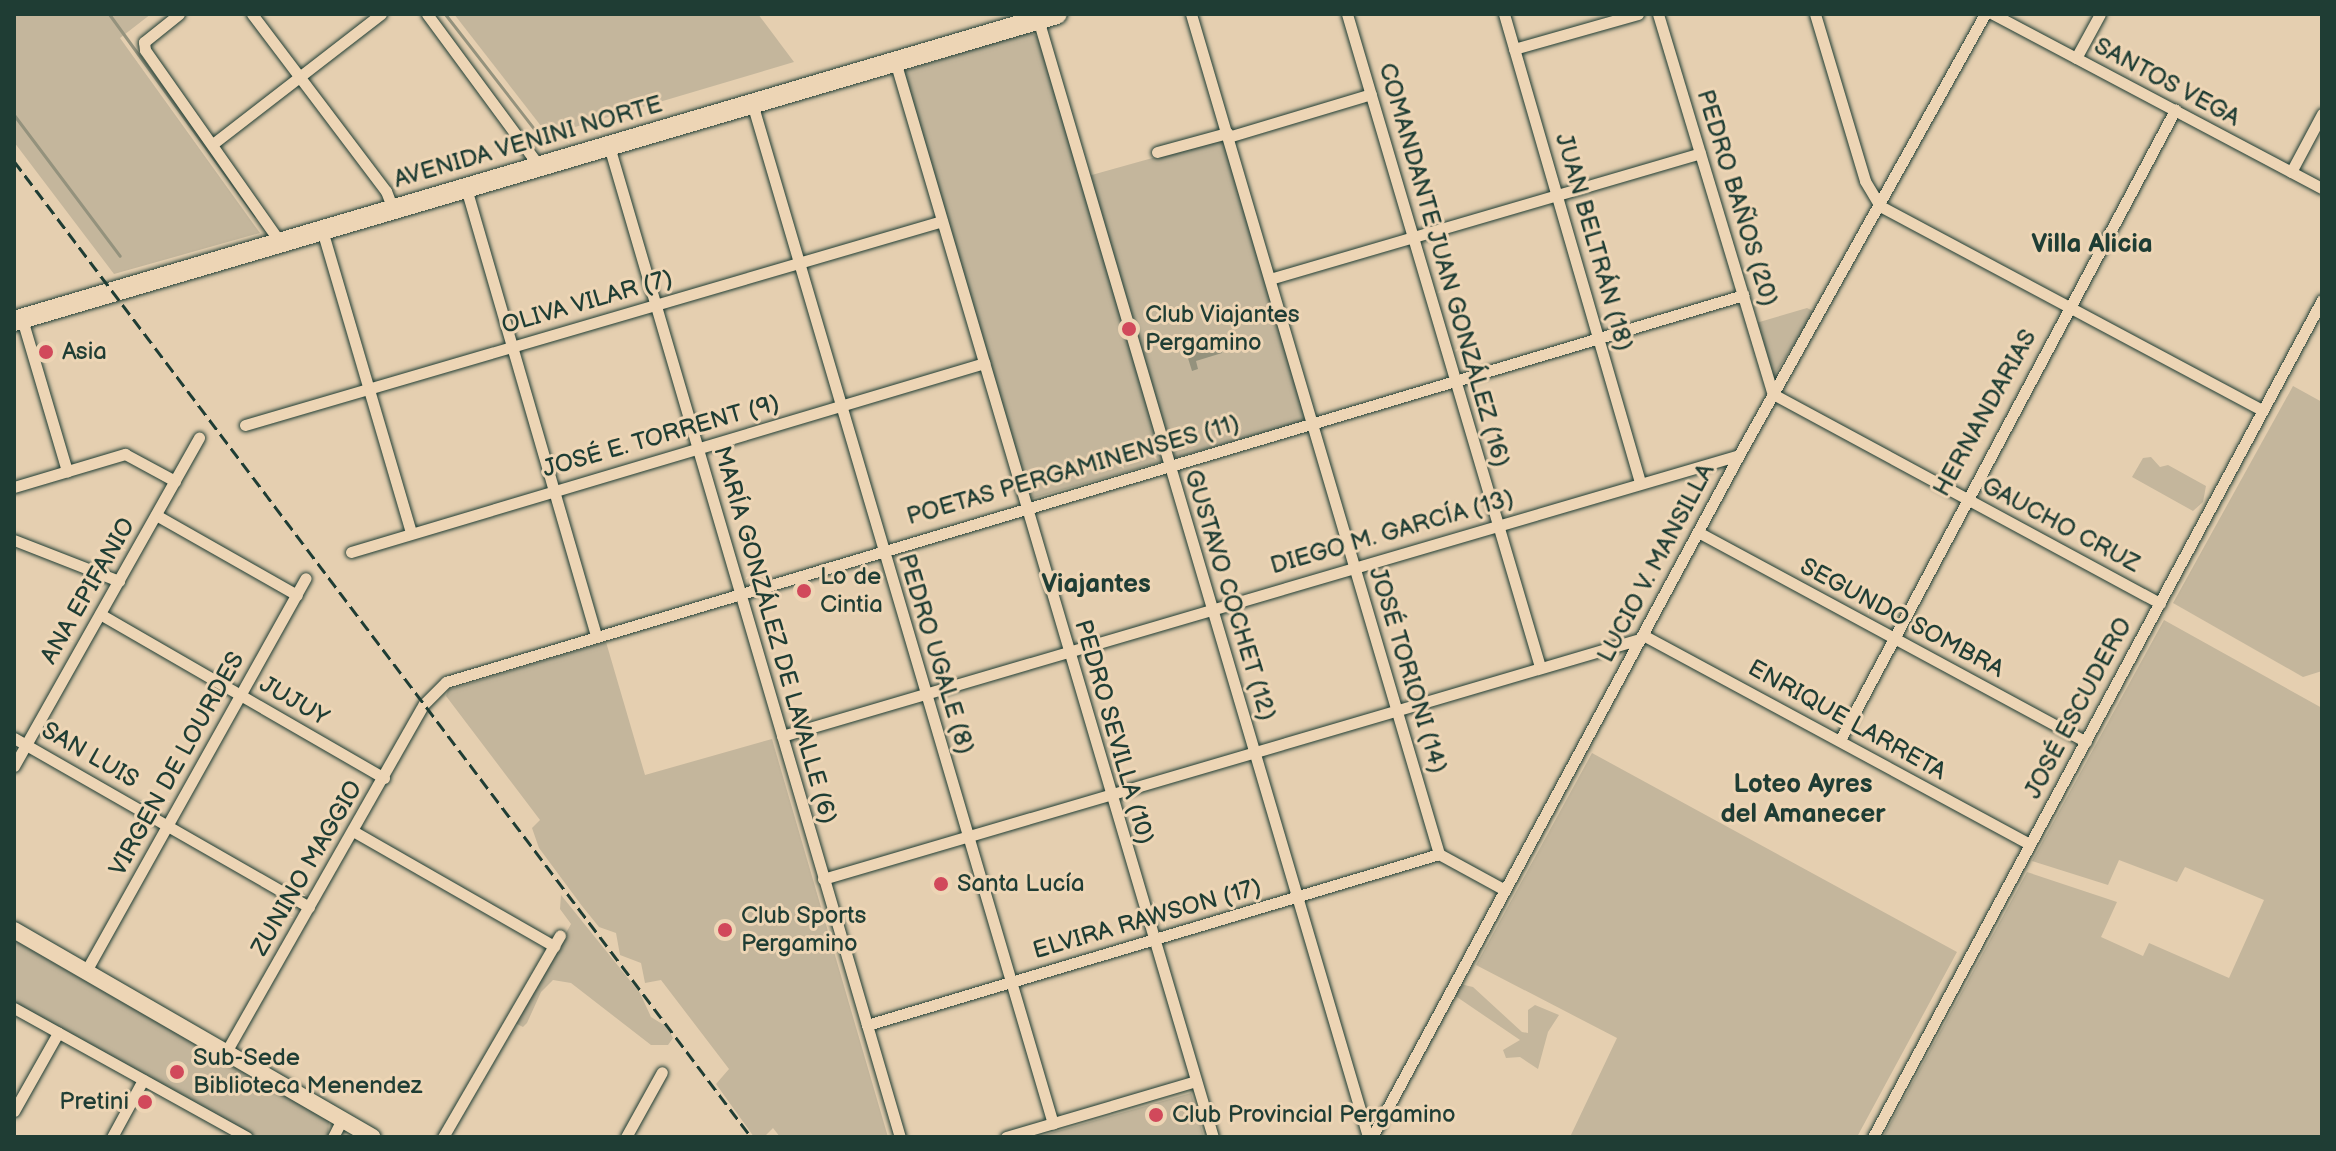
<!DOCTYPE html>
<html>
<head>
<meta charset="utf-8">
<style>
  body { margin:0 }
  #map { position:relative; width:2336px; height:1151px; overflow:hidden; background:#e5cfb0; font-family:"Balsamiq Sans",sans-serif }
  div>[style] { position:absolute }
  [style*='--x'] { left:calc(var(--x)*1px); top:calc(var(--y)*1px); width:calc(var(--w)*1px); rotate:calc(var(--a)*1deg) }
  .green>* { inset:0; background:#c4b69c }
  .water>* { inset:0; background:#94927d }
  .stream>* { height:3px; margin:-1.5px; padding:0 1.5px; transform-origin:1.5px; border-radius:1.5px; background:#94927d }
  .roads { filter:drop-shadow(0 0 2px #1f3d34) drop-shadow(0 0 2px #1f3d34) }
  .street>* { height:11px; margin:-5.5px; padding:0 5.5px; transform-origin:5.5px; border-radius:5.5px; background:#edd5b5 }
  .primary>* { height:16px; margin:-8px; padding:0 8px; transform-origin:8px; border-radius:8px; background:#edd5b5 }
  .highway>* { height:20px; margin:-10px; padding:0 10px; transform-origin:10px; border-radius:10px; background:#edd5b5 }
  .rail>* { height:3px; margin-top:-1.5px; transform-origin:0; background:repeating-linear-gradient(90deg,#1f3d34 0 12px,transparent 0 18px) }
  .dots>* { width:22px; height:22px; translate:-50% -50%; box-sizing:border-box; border:4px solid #edd5b5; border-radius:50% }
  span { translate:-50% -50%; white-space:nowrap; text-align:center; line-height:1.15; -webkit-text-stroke:6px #edd5b5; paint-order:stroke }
  .street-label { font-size:24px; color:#1f3d34 }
  .poi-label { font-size:24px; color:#1f3d34 }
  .left { translate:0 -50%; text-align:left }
  .right { translate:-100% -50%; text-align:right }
  .neighbourhood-label { font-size:26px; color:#1f3d34; font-weight:700 }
  .frame { position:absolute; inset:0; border:16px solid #1f3d34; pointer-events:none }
</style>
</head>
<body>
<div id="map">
  <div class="green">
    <div style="clip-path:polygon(14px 14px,151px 14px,120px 38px,260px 233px,114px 274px,14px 142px)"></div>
    <div style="clip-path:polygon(454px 14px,758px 14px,794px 62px,548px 135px)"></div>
    <div style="clip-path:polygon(1028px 32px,1037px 36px,1081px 178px,1224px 138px,1306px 416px,1302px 422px,1030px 499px,904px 71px)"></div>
    <div style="clip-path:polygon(1807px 308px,1815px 312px,1773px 377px,1756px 323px)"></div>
    <div style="clip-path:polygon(2293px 386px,2322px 402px,2322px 671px,2303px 677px,2173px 603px)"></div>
    <div style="clip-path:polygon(2151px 457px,2160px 467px,2168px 465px,2206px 486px,2203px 502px,2193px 511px,2132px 477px,2143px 458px)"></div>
    <div style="clip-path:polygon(2164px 620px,2322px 708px,2322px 1137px,1883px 1137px,2027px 872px,2117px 902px,2101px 937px,2143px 956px,2149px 943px,2229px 978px,2264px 900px,2185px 867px,2177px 882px,2119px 860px,2108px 885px,2032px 861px)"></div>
    <div style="clip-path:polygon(606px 642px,645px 775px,772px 739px,888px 1137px,780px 1137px,773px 1128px,764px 1137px,754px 1137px,716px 1084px,729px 1069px,661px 980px,645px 983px,641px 963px,620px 955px,616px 933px,599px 927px,582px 906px,539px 848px,532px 828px,540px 820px,446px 696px,448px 690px)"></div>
    <div style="clip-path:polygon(1592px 753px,1957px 952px,1857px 1137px,1570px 1137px,1617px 1038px,1476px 965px)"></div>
    <div style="clip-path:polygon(561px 895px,640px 993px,651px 1017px,667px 1027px,673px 1038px,668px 1045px,651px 1045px,571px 983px,553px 980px,541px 992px,527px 1023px,523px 1027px,515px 1023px,571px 924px,560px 909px)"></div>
    <div style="clip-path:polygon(14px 940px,329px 1121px,328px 1137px,257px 1137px,14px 1003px)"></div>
    <div style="clip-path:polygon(1460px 984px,1473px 987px,1522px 1032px,1528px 1033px,1528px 1010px,1535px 1005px,1559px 1015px,1548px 1032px,1538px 1069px,1520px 1057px,1506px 1058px,1503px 1050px,1520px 1040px,1454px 995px)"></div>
    <div style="clip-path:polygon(1191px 1093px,1204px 1137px,1037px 1137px)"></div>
  </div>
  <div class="water">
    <div style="clip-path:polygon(1188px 337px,1191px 346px,1218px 338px,1222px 353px,1196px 361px,1198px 369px,1192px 371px,1182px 339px)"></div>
  </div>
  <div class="stream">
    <div style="--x:109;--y:14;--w:249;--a:54.1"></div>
    <div style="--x:445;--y:14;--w:158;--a:52.2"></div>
    <div style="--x:14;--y:115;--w:176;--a:53.1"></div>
  </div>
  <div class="roads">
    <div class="street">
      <div style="--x:179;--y:14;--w:45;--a:141.3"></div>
      <div style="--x:144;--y:42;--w:8;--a:83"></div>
      <div style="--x:145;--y:50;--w:235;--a:54.9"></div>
      <div style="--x:252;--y:14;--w:222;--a:52.9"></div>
      <div style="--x:386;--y:191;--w:19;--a:69"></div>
      <div style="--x:427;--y:14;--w:189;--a:53.6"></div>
      <div style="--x:1191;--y:14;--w:876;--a:73.55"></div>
      <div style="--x:1439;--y:854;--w:73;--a:28.7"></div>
      <div style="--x:1347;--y:14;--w:681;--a:73.53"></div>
      <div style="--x:1504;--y:14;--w:488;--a:73.8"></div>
      <div style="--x:1658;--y:14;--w:397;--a:73.2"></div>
      <div style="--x:1773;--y:394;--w:440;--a:28.4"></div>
      <div style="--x:1815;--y:14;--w:174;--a:73.3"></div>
      <div style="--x:1865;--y:181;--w:29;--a:59"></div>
      <div style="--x:1880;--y:206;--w:433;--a:28.1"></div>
      <div style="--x:1993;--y:14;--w:372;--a:27.9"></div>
      <div style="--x:1038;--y:19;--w:1166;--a:73.55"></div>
      <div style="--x:1514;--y:49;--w:129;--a:-15.8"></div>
      <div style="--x:2076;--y:58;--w:50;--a:-61.4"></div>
      <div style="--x:895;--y:61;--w:1122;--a:73.54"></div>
      <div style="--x:752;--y:103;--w:1064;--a:73.57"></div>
      <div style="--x:1228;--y:137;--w:149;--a:-16.7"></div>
      <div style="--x:214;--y:143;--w:211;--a:-37.7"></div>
      <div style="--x:609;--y:146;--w:1033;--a:73.64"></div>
      <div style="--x:1157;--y:152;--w:73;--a:-15.2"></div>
      <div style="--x:2291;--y:172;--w:66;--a:-61.9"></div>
      <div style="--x:466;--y:188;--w:466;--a:73.8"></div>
      <div style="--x:322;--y:230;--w:316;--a:73.6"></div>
      <div style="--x:1270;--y:279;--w:448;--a:-16.3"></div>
      <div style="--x:22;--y:319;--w:159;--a:73.5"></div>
      <div style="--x:245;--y:425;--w:726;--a:-16.31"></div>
      <div style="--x:14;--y:487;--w:116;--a:-16.6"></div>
      <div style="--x:125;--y:454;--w:57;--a:28.4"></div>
      <div style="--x:156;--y:515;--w:162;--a:29.6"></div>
      <div style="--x:1698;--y:532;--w:441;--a:28.4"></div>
      <div style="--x:14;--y:540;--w:113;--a:21.3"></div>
      <div style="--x:351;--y:552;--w:661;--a:-16.62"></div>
      <div style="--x:100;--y:614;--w:328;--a:30"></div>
      <div style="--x:1643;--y:635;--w:439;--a:28.4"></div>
      <div style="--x:782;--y:736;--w:997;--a:-16.36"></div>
      <div style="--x:14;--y:738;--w:340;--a:29.8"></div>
      <div style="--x:1840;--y:740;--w:714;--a:-62"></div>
      <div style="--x:14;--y:766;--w:377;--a:-60.6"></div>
      <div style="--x:353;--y:831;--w:232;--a:29.8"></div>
      <div style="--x:823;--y:879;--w:852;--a:-16.37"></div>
      <div style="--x:86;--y:971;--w:450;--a:-60.8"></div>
      <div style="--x:14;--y:1008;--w:266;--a:29"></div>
      <div style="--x:867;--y:1025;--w:597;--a:-16.64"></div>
      <div style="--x:226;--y:1052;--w:400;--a:-60.4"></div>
      <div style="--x:424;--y:704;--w:31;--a:-45"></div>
      <div style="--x:446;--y:682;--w:1354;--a:-16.61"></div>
      <div style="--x:14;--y:1111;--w:90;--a:-60.6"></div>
      <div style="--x:112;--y:1137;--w:65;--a:-61.5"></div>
      <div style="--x:333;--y:1137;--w:20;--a:-63"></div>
      <div style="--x:443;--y:1137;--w:233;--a:-59.9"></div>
      <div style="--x:626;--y:1137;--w:74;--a:-61"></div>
      <div style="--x:1006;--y:1137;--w:198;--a:-16.4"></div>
      <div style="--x:1372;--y:1137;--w:774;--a:-61.71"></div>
      <div style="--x:1739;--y:455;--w:505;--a:-60.85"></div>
      <div style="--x:1873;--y:1137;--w:950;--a:-61.79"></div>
    </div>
    <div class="primary">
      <div style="--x:14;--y:930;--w:414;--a:30"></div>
    </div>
    <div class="highway">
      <div style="--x:14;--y:321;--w:1087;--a:-16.4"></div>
    </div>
  </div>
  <div class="rail">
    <div style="--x:14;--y:161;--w:1223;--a:52.94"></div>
  </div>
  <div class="dots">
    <div style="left:1129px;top:329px;background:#d1495b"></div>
    <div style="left:46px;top:352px;background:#d1495b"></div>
    <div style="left:804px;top:591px;background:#d1495b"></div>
    <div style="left:941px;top:884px;background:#d1495b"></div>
    <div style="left:725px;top:930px;background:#d1495b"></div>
    <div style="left:177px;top:1072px;background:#d1495b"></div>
    <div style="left:145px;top:1102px;background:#d1495b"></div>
    <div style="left:1156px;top:1115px;background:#d1495b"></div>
  </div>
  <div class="street-label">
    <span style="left:2167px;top:82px;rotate:28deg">SANTOS VEGA</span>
    <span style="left:528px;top:142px;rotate:-16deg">AVENIDA VENINI NORTE</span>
    <span style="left:1737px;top:198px;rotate:73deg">PEDRO BAÑOS (20)</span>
    <span style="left:1594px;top:242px;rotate:74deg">JUAN BELTRÁN (18)</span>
    <span style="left:1444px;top:265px;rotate:74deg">COMANDANTE JUAN GONZÁLEZ (16)</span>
    <span style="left:587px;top:302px;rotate:-16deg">OLIVA VILAR (7)</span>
    <span style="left:1985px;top:413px;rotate:-61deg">HERNANDARIAS</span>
    <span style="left:661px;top:436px;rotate:-16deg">JOSÉ E. TORRENT (9)</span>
    <span style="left:1073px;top:470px;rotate:-16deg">POETAS PERGAMINENSES (11)</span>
    <span style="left:2061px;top:525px;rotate:28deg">GAUCHO CRUZ</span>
    <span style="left:1392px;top:532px;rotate:-16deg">DIEGO M. GARCÍA (13)</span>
    <span style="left:1656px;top:563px;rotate:-62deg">LUCIO V. MANSILLA</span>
    <span style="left:88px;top:591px;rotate:-60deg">ANA EPIFANIO</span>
    <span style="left:1230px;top:595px;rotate:73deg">GUSTAVO COCHET (12)</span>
    <span style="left:1902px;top:618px;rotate:28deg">SEGUNDO SOMBRA</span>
    <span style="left:775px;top:635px;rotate:74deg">MARÍA GONZÁLEZ DE LAVALLE (6)</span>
    <span style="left:936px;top:654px;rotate:73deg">PEDRO UGALE (8)</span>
    <span style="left:1408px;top:670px;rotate:73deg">JOSÉ TORIONI (14)</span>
    <span style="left:294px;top:701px;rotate:30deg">JUJUY</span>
    <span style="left:2078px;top:708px;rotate:-62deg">JOSÉ ESCUDERO</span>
    <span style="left:1847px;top:720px;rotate:29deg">ENRIQUE LARRETA</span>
    <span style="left:1114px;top:732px;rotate:74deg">PEDRO SEVILLA (10)</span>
    <span style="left:90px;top:755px;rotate:30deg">SAN LUIS</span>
    <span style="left:177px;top:764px;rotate:-61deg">VIRGEN DE LOURDES</span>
    <span style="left:307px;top:868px;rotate:-60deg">ZUNINO MAGGIO</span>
    <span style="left:1147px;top:919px;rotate:-16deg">ELVIRA RAWSON (17)</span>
  </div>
  <div class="poi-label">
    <span class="left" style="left:1145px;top:329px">Club Viajantes<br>Pergamino</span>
    <span class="left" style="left:62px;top:352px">Asia</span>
    <span class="left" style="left:820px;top:591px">Lo de<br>Cintia</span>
    <span class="left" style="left:957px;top:884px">Santa Lucía</span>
    <span class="left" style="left:741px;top:930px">Club Sports<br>Pergamino</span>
    <span class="left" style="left:193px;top:1072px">Sub-Sede<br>Biblioteca Menendez</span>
    <span class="right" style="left:129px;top:1102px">Pretini</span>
    <span class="left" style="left:1172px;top:1115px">Club Provincial Pergamino</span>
  </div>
  <div class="neighbourhood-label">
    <span style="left:2092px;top:245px">Villa Alicia</span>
    <span style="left:1096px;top:585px">Viajantes</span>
    <span style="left:1803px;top:800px">Loteo Ayres<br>del Amanecer</span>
  </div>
  <div class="frame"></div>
</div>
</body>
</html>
